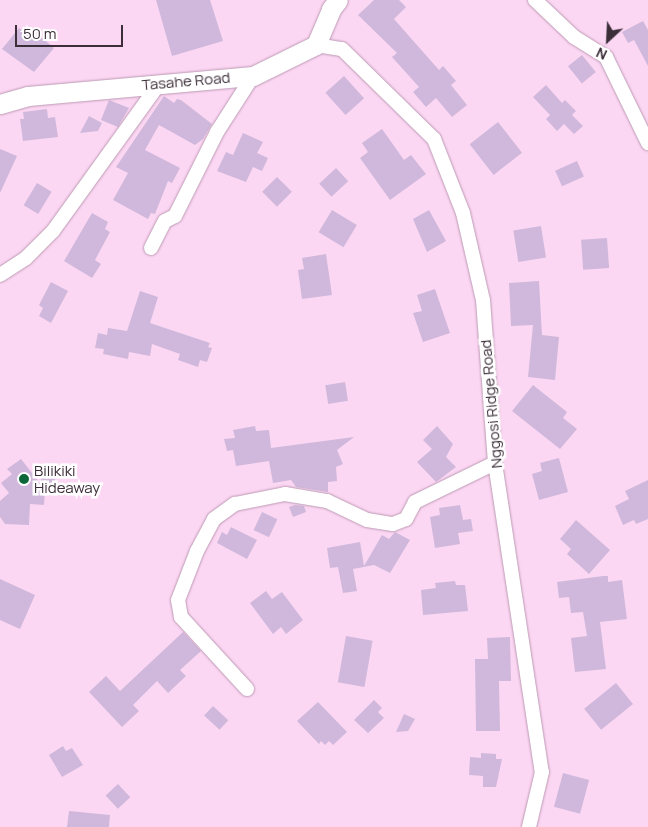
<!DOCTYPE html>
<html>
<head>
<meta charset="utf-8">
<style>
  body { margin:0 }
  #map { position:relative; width:648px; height:827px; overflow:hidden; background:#fcd7f3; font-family:Manrope,sans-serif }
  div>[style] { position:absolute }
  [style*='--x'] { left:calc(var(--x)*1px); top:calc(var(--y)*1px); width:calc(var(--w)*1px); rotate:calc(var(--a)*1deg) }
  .building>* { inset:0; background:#cfb8db; transform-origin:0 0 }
  .roads { filter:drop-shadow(0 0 1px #bc9ab4) drop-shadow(0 0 1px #bc9ab4) }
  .street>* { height:14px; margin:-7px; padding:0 7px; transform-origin:7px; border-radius:7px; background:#fff }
  .secondary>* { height:19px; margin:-9.5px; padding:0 9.5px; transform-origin:9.5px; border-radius:9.5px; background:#fff }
  .dots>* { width:14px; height:14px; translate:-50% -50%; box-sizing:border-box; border:2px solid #fff; border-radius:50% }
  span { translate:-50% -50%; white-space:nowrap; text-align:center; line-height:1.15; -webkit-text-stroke:5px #fff; paint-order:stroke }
  .street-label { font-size:15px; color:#3c2e39 }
  .poi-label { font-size:15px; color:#3c2e39 }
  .left { translate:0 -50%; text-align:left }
  .north { position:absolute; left:583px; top:15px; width:50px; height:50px; -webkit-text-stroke:4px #fff; paint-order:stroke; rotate:205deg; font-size:14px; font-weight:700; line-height:20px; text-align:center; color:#3c2e39 }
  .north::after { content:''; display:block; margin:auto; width:18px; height:22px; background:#3c2e39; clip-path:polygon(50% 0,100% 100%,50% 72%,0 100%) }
  .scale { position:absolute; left:15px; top:25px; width:108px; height:22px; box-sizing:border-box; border:2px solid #3c2e39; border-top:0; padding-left:6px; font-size:15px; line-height:18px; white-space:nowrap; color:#3c2e39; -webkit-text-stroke:4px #fff; paint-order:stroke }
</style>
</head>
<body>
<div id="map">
  <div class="building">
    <div style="clip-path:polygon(156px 0,210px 0,223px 41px,172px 56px)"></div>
    <div style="clip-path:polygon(374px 0,399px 0,406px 7px,394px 19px,439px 70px,443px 66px,456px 81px,451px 85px,467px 105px,452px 117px,436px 98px,426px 107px,413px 92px,419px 87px,392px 57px,397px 53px,358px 15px)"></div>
    <div style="clip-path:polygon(643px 21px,648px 30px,648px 66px,634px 40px,628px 43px,622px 32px)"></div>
    <div style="clip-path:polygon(19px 28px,36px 41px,40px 36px,54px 48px,34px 72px,2px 49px)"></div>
    <div style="left:582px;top:55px;width:22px;height:18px;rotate:51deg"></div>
    <div style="left:344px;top:76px;width:30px;height:25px;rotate:48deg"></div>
    <div style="clip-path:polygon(546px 85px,562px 103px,565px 100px,576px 111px,572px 115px,583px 126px,574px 134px,564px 124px,557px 131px,546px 119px,550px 115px,533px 97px)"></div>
    <div style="clip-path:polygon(164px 96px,174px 103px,177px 99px,181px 100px,212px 124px,203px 139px,195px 145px,159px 125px,145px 150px,180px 168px,172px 183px,168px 181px,155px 214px,151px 213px,148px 219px,113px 200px,128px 173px,116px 167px)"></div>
    <div style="clip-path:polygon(109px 100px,129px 108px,118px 127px,101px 120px)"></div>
    <div style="clip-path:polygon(47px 109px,48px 118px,55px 117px,58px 137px,23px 141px,20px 119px,24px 119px,23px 112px)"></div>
    <div style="clip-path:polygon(89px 116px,102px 123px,98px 131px,80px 133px)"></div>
    <div style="left:498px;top:122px;width:39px;height:36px;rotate:52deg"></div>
    <div style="clip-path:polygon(382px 129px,404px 160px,411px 155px,426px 174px,390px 200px,360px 158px,368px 152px,362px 143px)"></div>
    <div style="clip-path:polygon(243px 133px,263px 142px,257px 153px,268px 158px,262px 171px,253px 167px,246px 182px,217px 171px,226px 152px,233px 155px)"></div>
    <div style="clip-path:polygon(0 149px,17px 156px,0 193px)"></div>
    <div style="left:577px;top:161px;width:17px;height:24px;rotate:66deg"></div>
    <div style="left:336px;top:168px;width:18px;height:23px;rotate:47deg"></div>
    <div style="left:277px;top:177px;width:21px;height:21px;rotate:45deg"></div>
    <div style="left:37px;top:183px;width:17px;height:26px;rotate:31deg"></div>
    <div style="left:332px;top:210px;width:29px;height:26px;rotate:31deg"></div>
    <div style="clip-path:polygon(429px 210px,446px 241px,427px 252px,413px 219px)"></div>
    <div style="clip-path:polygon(92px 213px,108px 222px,105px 229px,110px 232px,95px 260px,101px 264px,92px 278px,64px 261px)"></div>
    <div style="left:541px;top:226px;width:32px;height:28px;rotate:81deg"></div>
    <div style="left:607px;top:238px;width:30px;height:26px;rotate:86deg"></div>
    <div style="clip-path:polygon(326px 254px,332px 295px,302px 299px,298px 270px,304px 269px,302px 258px)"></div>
    <div style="clip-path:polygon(539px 281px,542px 335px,559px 337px,555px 380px,528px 377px,533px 325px,511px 326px,509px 283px)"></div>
    <div style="clip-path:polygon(51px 282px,68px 291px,51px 323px,39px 316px,43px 308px,39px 305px)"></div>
    <div style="clip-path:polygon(435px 289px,450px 333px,423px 342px,413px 313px,422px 311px,417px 295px)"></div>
    <div style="clip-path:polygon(140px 291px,158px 297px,150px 323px,210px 343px,208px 347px,212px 348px,207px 362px,200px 360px,198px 367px,178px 360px,180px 354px,152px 344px,150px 356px,129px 352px,128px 359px,103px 354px,104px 349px,95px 348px,98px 333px,107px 335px,108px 328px,127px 331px)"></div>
    <div style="left:345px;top:382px;width:19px;height:20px;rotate:81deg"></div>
    <div style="clip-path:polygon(533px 385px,567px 412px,563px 418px,577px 429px,560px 449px,512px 411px)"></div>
    <div style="clip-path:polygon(255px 426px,256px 431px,269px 430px,271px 448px,354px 437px,337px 450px,343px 464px,336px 467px,337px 481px,328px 482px,328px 492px,296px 487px,291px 480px,273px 483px,269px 461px,236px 466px,233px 450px,227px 451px,224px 439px,235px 438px,233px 430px)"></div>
    <div style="clip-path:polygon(437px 426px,453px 444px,446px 457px,456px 467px,436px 482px,417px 462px,432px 449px,423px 440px)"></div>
    <div style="clip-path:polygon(559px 458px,568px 492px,539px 500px,532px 474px,542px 471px,540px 463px)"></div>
    <div style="clip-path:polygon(21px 459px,40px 483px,44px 472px,56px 476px,51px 491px,45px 489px,44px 505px,30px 504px,29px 525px,5px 524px,0 517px,0 501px,9px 493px,1px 483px,12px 474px,7px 469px)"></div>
    <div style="clip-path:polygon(648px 480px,648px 519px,636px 524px,634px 520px,623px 525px,615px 506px,629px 499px,625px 491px)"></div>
    <div style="clip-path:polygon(295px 505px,304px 506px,306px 512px,293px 517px,289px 507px)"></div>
    <div style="clip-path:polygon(460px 505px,463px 520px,471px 519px,473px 531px,458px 533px,460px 544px,435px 548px,430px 517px,440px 515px,439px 508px)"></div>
    <div style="left:262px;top:512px;width:17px;height:20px;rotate:25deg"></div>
    <div style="clip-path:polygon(576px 520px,610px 550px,589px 574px,567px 554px,571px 549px,560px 539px)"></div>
    <div style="clip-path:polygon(231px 527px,257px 540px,247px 559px,217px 543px,222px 532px,227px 535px)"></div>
    <div style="clip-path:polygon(395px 532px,410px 540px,390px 573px,374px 565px,353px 569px,357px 591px,343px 593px,338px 567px,330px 568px,327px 548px,360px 542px,364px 566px,382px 535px,389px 539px)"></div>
    <div style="clip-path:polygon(603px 576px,608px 576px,608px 582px,622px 580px,627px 619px,600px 622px,606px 669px,575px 672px,571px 638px,587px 636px,583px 612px,571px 613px,569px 597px,559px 598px,557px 582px)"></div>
    <div style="clip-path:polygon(0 579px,35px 595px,20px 629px,0 620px)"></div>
    <div style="clip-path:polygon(455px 581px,456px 585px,465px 585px,468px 611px,423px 615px,421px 590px,436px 588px,435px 583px)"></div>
    <div style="clip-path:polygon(266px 591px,272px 599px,282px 592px,303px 620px,286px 634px,281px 627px,273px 634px,250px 603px)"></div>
    <div style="clip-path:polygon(183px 632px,201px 651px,180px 670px,186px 676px,168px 693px,157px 681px,133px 705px,139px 711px,122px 727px,89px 692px,106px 676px,120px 691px)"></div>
    <div style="left:346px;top:636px;width:27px;height:47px;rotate:10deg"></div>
    <div style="clip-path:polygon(510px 637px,511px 681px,499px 681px,500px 731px,476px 731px,475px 659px,488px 659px,487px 638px)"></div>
    <div style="left:616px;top:683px;width:27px;height:41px;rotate:51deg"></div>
    <div style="clip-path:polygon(374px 700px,382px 708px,378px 712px,384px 718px,368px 733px,354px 720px)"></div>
    <div style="clip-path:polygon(318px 702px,347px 732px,333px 745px,329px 741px,325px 745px,321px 741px,319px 744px,297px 721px)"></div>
    <div style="left:213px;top:706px;width:21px;height:13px;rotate:43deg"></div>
    <div style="clip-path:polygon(404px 714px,415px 719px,408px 731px,396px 732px)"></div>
    <div style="clip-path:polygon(63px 746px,66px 751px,72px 748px,83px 765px,62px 777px,49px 755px)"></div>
    <div style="clip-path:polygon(481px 753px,496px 754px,496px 759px,502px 759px,496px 787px,483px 787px,483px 776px,469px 775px,470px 757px,481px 758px)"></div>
    <div style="left:563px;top:773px;width:27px;height:35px;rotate:15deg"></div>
    <div style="left:118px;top:784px;width:18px;height:17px;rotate:47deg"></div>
    <div style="clip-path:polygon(69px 811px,110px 815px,109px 827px,67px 827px)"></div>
  </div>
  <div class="roads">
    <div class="street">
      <div style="--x:535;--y:0;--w:54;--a:43.5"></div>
      <div style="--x:574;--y:37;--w:38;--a:32"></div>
      <div style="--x:606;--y:57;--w:96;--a:64"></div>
      <div style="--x:316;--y:45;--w:26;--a:9"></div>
      <div style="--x:342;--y:49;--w:129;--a:44.4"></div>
      <div style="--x:434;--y:139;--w:79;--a:68.6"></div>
      <div style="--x:463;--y:213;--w:89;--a:77.1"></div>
      <div style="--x:483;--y:300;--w:163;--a:85.8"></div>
      <div style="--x:495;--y:463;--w:313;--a:81.4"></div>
      <div style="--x:542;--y:772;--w:57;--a:103.3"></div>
      <div style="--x:151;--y:248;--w:30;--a:-63"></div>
      <div style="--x:165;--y:221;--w:11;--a:-27"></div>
      <div style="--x:175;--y:216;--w:94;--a:-63.4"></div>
      <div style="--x:217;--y:132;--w:67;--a:-57.3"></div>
      <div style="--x:0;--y:275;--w:31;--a:-33"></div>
      <div style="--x:26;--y:258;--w:38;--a:-45"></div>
      <div style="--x:53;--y:231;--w:181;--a:-54.2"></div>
      <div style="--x:247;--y:689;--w:98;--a:-132.5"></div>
      <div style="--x:181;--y:617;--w:17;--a:-100"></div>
      <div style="--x:178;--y:600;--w:53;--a:-68.8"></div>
      <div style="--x:197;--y:551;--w:36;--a:-62"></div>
      <div style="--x:214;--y:519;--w:26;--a:-36"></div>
      <div style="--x:235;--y:504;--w:51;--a:-11.3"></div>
      <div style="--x:285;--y:494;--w:43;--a:9.5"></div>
      <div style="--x:327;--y:501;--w:44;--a:25.4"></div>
      <div style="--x:367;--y:520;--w:26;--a:9"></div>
      <div style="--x:393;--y:524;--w:14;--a:-21"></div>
      <div style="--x:406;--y:519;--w:19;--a:-62"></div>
      <div style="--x:415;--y:502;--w:89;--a:-26"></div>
    </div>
    <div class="secondary">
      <div style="--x:0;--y:104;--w:29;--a:-16"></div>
      <div style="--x:28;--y:96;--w:226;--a:-5.1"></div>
      <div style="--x:253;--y:76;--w:70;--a:-26.2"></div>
      <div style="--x:316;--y:45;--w:39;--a:-67"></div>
      <div style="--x:331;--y:9;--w:11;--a:-52"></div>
    </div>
  </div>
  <div class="dots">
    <div style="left:24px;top:479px;background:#0c6639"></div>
  </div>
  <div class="street-label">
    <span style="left:186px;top:81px;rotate:-5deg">Tasahe Road</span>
    <span style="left:491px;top:404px;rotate:-95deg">Nggosi Ridge Road</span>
  </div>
  <div class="poi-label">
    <span class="left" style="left:34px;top:479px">Bilikiki<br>Hideaway</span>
  </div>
  <div class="north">N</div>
  <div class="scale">50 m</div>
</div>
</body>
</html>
